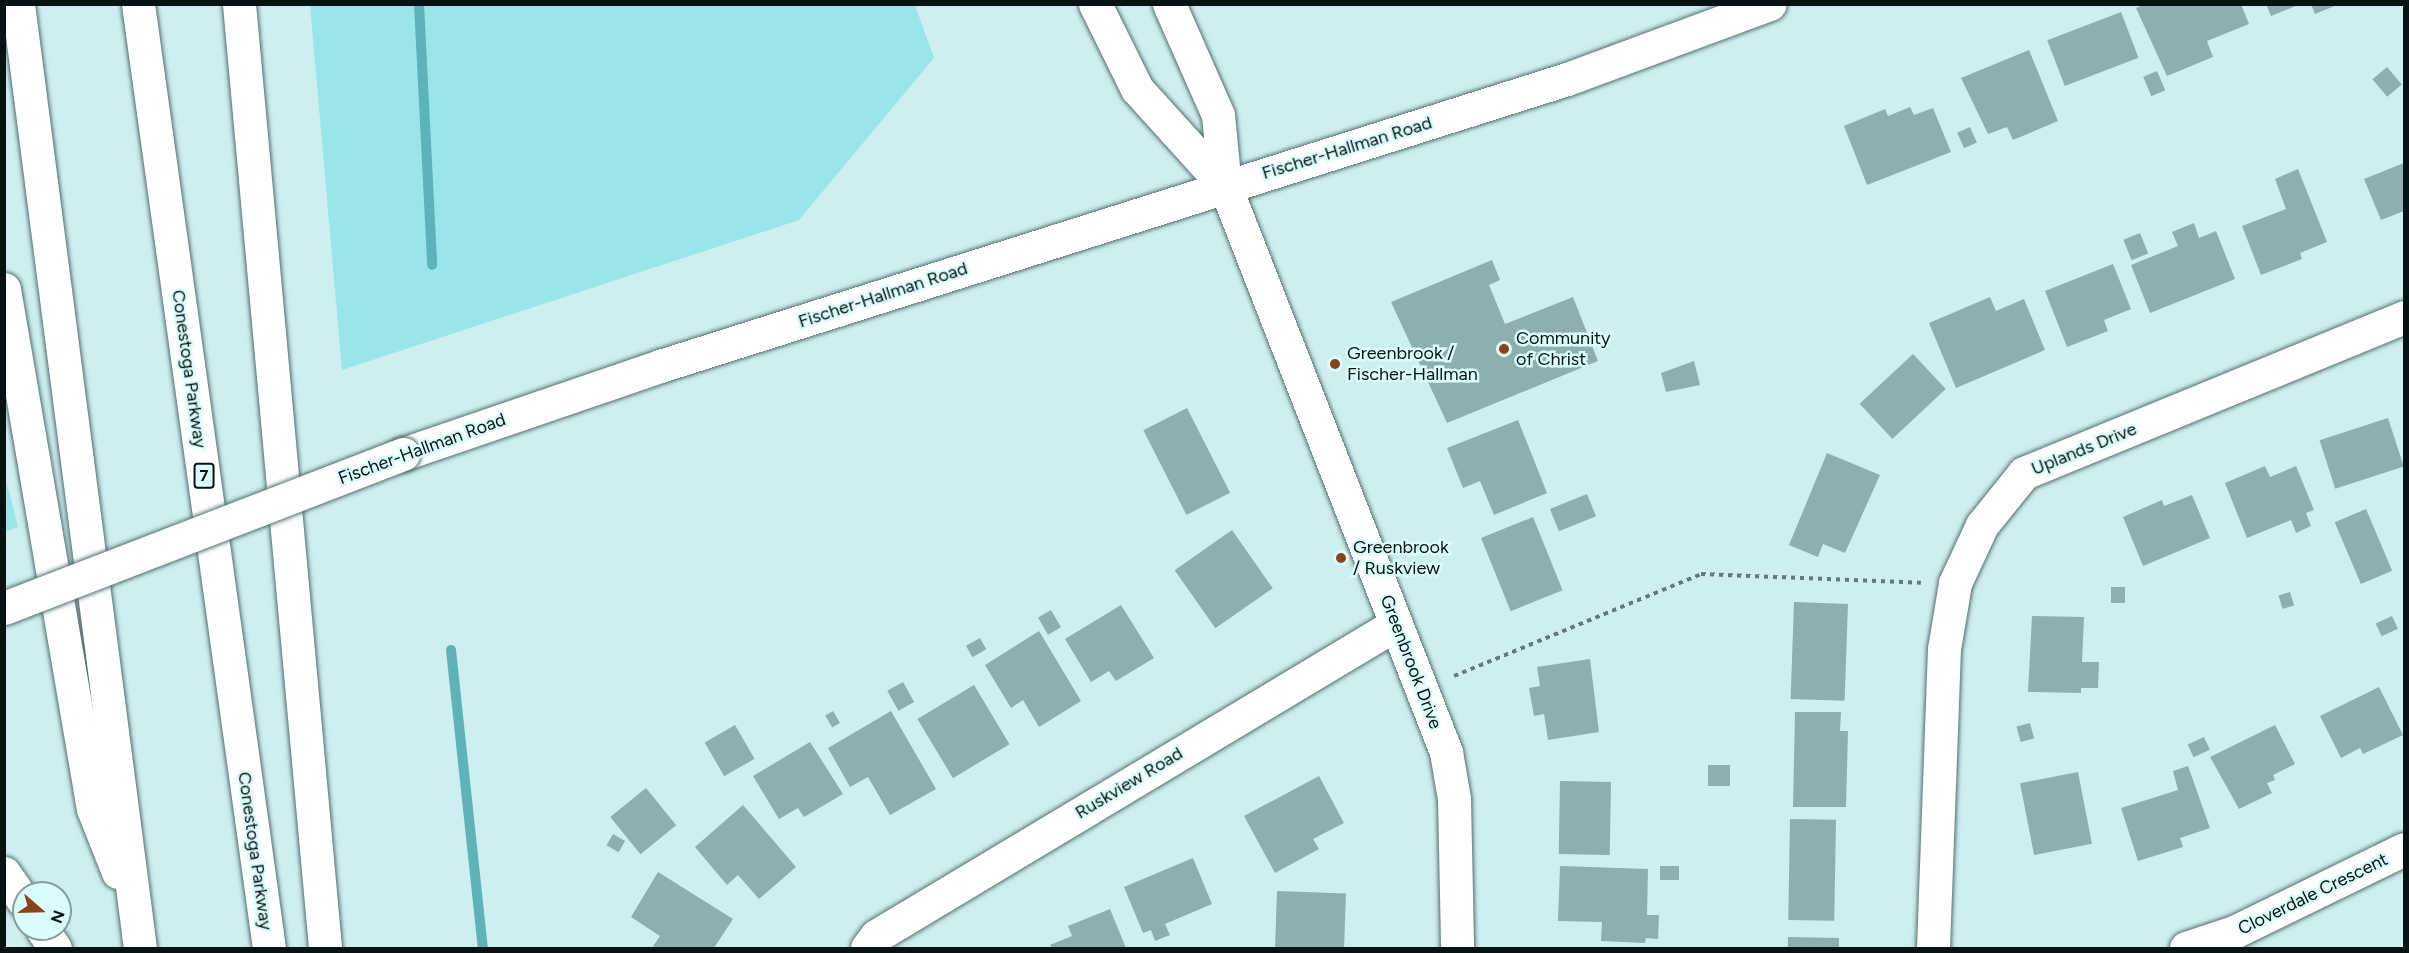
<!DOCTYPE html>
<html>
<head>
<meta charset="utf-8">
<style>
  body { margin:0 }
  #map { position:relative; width:2409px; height:953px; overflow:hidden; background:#ceeef0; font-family:Figtree,sans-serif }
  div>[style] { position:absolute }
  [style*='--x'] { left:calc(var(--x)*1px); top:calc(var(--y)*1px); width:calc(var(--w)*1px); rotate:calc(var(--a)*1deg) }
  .green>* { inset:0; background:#98e6e9 }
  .stream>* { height:10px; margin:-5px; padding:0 5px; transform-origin:5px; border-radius:5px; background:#5db3b8 }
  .building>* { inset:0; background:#8faeb0; transform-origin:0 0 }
  .path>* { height:4px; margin-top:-2px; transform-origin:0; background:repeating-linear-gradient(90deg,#64797b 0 4.5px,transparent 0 9px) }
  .roads { filter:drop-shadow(0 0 2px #526f70) drop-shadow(0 0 2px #526f70) }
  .minor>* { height:33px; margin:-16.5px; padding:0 16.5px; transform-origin:16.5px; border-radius:16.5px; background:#fff }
  .major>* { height:33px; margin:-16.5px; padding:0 16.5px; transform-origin:16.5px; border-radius:16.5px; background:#fff }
  .highway>* { height:33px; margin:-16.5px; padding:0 16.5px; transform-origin:16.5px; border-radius:16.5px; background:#fff }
  .bridges { filter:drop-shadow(0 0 2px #526f70) drop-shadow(0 0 2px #526f70) }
  .major-bridge>* { height:33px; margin:-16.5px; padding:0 16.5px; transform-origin:16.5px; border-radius:16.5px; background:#fff }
  .dots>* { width:16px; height:16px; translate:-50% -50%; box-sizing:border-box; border:3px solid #dbfcfd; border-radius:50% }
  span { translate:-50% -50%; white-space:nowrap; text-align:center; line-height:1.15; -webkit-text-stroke:5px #dbfcfd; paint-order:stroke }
  .shield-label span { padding:2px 4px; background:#dbfcfd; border:2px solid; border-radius:4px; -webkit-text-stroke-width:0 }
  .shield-label { font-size:16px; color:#071213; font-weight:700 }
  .street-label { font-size:18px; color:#071213 }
  .poi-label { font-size:18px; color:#071213 }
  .left { translate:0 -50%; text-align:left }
  .frame { position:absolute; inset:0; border:6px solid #071213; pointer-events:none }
  .north { position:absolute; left:12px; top:881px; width:60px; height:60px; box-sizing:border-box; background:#dbfcfd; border:2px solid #869e9f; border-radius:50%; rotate:110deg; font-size:16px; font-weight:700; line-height:24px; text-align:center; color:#071213 }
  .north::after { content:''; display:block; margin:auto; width:21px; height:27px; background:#894519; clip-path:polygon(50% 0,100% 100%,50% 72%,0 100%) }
</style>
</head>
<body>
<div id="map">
  <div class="green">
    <div style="clip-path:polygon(310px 5px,915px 5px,934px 58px,799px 220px,342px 370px)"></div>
    <div style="clip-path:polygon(4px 472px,18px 527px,5px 532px,4px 532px)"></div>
  </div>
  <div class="stream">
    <div style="--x:419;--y:4;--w:261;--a:87.1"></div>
    <div style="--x:451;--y:650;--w:300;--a:83.9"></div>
  </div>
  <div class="building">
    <div style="clip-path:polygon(2145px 4px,2241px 4px,2249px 24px,2207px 41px,2213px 57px,2167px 76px,2136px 8px)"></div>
    <div style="clip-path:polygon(2266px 4px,2298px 4px,2298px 5px,2271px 16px)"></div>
    <div style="clip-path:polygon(2311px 4px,2337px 4px,2337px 5px,2315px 14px)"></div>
    <div style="left:2121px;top:12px;width:49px;height:79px;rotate:69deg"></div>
    <div style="clip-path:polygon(2029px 50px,2058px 121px,2013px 140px,2007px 127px,1988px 134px,1961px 78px)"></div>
    <div style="left:2387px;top:67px;width:23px;height:19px;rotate:50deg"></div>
    <div style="left:2157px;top:71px;width:21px;height:15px;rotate:67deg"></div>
    <div style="clip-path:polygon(1910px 107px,1914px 115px,1933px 108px,1951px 152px,1867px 185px,1844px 126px,1885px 109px,1888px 116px)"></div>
    <div style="left:1970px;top:127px;width:17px;height:14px;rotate:66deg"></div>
    <div style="clip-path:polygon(2404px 163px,2404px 211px,2381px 220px,2364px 179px)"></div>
    <div style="clip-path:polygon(2298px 169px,2327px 242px,2300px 253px,2302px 259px,2261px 275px,2242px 226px,2286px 209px,2275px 179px)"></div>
    <div style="clip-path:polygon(2194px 223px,2199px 238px,2216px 231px,2235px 279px,2150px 313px,2131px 265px,2178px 246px,2172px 232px)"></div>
    <div style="left:2140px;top:233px;width:22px;height:18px;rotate:68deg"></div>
    <div style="clip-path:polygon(1492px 260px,1500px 280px,1489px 285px,1505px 324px,1573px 297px,1598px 361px,1447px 423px,1391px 302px)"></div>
    <div style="clip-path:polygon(2113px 264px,2131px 309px,2104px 320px,2108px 331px,2067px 347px,2045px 291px)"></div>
    <div style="clip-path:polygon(1990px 297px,1996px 311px,2024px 299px,2045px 350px,1956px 388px,1929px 323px)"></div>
    <div style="left:1913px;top:354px;width:48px;height:73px;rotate:47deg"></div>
    <div style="clip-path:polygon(1694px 361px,1700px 385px,1666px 392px,1661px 373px)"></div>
    <div style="left:1187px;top:408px;width:95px;height:49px;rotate:63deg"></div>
    <div style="left:2388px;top:418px;width:51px;height:72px;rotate:72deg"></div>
    <div style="clip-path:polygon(1518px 420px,1547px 493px,1494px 515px,1480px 481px,1463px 488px,1447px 448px)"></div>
    <div style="clip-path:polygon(1827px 453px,1880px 475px,1845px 553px,1823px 544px,1818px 557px,1789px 545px)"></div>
    <div style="clip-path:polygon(2265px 466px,2270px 477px,2296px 466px,2314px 510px,2306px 513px,2311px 526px,2296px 533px,2291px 520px,2247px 538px,2225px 483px)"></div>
    <div style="left:1587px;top:494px;width:24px;height:40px;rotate:68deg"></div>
    <div style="clip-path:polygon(2192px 495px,2210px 538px,2143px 566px,2123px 517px,2162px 500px,2164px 506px)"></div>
    <div style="left:2366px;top:509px;width:67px;height:34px;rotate:67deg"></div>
    <div style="left:1533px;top:517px;width:79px;height:56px;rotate:68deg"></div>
    <div style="left:1232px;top:530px;width:71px;height:70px;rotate:55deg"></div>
    <div style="left:2111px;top:587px;width:14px;height:16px"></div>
    <div style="left:2290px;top:592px;width:14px;height:12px;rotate:73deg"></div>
    <div style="left:1794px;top:602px;width:54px;height:97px;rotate:2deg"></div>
    <div style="clip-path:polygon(1121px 605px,1154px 658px,1116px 681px,1109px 671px,1091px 682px,1065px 639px)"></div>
    <div style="left:1051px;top:610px;width:20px;height:15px;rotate:60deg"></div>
    <div style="clip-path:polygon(2032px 616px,2084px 617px,2082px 662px,2099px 662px,2098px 688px,2081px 688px,2081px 693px,2028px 692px)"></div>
    <div style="left:2392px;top:616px;width:14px;height:18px;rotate:65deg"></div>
    <div style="clip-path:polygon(1039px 631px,1081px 701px,1039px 727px,1023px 700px,1011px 708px,985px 665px)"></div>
    <div style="left:980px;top:638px;width:13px;height:16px;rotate:61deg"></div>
    <div style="clip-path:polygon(1590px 659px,1599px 732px,1548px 740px,1544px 714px,1534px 716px,1529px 688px,1540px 686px,1537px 667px)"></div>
    <div style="left:903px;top:682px;width:23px;height:18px;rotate:61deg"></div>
    <div style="left:974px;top:685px;width:69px;height:66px;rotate:59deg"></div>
    <div style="clip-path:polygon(2379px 687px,2403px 735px,2363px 754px,2360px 748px,2341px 758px,2320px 716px)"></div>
    <div style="left:833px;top:711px;width:14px;height:9px;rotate:60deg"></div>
    <div style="clip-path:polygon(891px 711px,936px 789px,890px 815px,868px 777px,850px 787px,828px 748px)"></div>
    <div style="clip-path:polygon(1795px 712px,1841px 712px,1840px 731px,1848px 731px,1846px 807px,1793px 807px)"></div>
    <div style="left:2030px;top:723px;width:16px;height:14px;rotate:75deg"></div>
    <div style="left:735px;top:725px;width:39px;height:35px;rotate:60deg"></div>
    <div style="clip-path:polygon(2275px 725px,2295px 764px,2273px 775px,2275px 780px,2267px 783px,2272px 793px,2239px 809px,2210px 757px)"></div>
    <div style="left:2204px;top:737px;width:14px;height:18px;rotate:65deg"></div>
    <div style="clip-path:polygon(810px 742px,843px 794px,804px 817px,798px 808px,779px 819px,753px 776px)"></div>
    <div style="left:1708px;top:765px;width:22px;height:21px"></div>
    <div style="clip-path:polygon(2188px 766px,2210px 828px,2180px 838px,2183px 847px,2138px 861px,2121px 808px,2178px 790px,2173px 771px)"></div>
    <div style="left:2078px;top:772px;width:73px;height:59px;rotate:79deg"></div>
    <div style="clip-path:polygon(1319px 776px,1344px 823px,1313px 839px,1319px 849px,1275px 873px,1244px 816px)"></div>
    <div style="left:1560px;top:781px;width:51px;height:73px;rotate:1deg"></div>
    <div style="left:646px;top:788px;width:48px;height:46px;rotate:51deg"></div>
    <div style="clip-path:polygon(743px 805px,796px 867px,759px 899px,738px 875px,727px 885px,695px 847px)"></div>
    <div style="left:1790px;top:819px;width:46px;height:101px;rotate:1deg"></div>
    <div style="left:613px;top:834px;width:14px;height:13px;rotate:30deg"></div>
    <div style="clip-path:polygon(1193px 858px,1212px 904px,1165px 924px,1170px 935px,1155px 941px,1151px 930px,1143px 933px,1124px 887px)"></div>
    <div style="clip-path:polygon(1560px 866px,1648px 869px,1647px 915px,1659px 915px,1658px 939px,1646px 938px,1645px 943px,1601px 941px,1602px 922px,1558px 921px)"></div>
    <div style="left:1660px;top:866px;width:19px;height:14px"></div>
    <div style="clip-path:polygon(658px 872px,733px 919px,714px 948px,652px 948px,660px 936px,631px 917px)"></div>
    <div style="left:1277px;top:891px;width:69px;height:57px;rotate:2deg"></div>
    <div style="clip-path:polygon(1110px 909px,1126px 948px,1052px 948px,1050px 945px,1072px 936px,1068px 926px)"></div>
    <div style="left:1788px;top:937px;width:51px;height:11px;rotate:1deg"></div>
  </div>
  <div class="path">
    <div style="--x:1454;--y:676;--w:267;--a:-22.4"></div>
    <div style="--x:1701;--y:574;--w:220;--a:2.3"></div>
  </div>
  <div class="roads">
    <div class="minor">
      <div style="--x:1225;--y:186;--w:608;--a:68.67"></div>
      <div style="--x:1446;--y:752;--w:48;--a:80.3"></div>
      <div style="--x:1454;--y:799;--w:149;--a:88.8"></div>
      <div style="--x:867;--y:948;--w:15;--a:-53"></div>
      <div style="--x:876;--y:936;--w:606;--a:-30.96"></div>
      <div style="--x:1933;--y:948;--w:299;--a:-87.9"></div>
      <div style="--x:1944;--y:649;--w:67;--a:-80.5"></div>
      <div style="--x:1955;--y:583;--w:64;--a:-65"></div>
      <div style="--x:1982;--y:525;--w:67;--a:-51.1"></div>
      <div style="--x:2024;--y:473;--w:411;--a:-22.3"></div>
      <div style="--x:2186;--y:948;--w:51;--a:-18.4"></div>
      <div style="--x:2234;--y:932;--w:189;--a:-26"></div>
    </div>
    <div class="major">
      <div style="--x:403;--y:454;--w:272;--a:-18.9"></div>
      <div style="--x:660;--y:366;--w:951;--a:-17.56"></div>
      <div style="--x:1567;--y:79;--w:216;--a:-20.3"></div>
    </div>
    <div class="highway">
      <div style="--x:18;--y:4;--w:952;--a:82.64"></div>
      <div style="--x:138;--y:4;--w:953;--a:82.1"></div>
      <div style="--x:239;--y:4;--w:948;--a:84.79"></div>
      <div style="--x:1095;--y:4;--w:95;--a:63.7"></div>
      <div style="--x:1137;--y:89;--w:131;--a:47.8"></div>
      <div style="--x:1169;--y:4;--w:121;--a:66.2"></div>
      <div style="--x:1218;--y:115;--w:71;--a:84.4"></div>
      <div style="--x:4;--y:289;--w:528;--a:80.29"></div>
      <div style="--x:93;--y:809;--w:68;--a:68.4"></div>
      <div style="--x:4;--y:873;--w:35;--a:55"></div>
      <div style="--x:42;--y:929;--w:23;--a:56"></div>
    </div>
  </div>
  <div class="bridges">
    <div class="major-bridge">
      <div style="--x:4;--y:608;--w:428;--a:-21.1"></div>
    </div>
  </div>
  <div class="dots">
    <div style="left:1504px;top:349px;background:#894519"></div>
    <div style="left:1335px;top:364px;background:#894519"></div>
    <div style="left:1341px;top:558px;background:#894519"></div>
  </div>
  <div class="shield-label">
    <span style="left:204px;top:476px">7</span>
  </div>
  <div class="street-label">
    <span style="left:1347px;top:148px;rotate:-17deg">Fischer-Hallman Road</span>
    <span style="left:883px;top:295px;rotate:-18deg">Fischer-Hallman Road</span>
    <span style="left:189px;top:369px;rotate:82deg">Conestoga Parkway</span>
    <span style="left:422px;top:449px;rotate:-20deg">Fischer-Hallman Road</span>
    <span style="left:2084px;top:449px;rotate:-22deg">Uplands Drive</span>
    <span style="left:1411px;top:662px;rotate:69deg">Greenbrook Drive</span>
    <span style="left:1129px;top:783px;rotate:-31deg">Ruskview Road</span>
    <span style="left:255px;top:851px;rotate:82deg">Conestoga Parkway</span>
    <span style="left:2313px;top:894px;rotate:-26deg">Cloverdale Crescent</span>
  </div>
  <div class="poi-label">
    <span class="left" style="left:1516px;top:349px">Community<br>of Christ</span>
    <span class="left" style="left:1347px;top:364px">Greenbrook /<br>Fischer-Hallman</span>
    <span class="left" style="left:1353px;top:558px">Greenbrook<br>/ Ruskview</span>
  </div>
  <div class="frame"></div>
  <div class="north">N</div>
</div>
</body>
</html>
